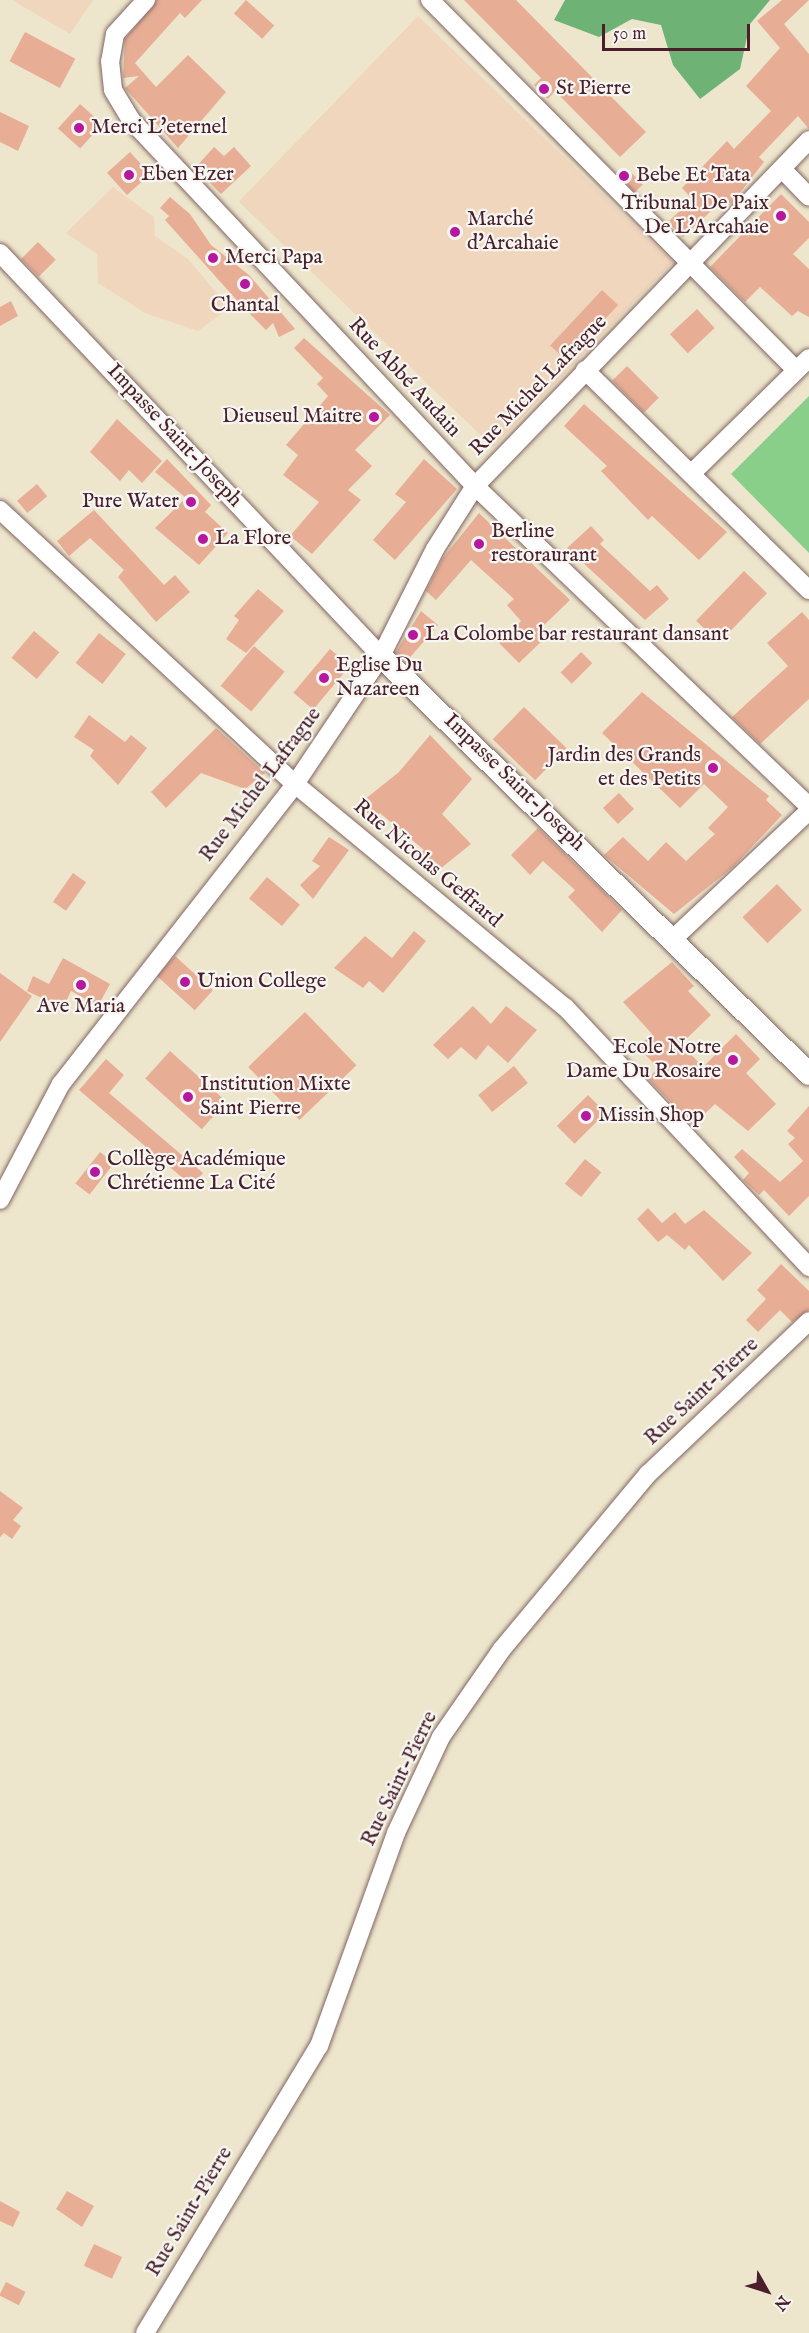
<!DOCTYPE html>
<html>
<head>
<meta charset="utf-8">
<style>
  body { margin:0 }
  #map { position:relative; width:809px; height:2333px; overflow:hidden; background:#ede6cc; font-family:"IM FELL English",serif }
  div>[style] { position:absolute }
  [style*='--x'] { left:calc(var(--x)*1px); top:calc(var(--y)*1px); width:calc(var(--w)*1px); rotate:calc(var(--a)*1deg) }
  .built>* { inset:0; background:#f0d6bc; transform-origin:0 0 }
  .green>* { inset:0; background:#89cf8a }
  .forest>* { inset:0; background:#6eb276 }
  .building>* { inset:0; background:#e7ae95; transform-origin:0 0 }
  .roads { filter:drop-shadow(0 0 2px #836563) drop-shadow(0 0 2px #836563) }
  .minor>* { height:18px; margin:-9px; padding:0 9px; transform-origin:9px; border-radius:9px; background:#fff }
  .tertiary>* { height:22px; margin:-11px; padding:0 11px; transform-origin:11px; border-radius:11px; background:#fff }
  .dots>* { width:16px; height:16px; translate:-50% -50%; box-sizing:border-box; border:3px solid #f6f6f2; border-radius:50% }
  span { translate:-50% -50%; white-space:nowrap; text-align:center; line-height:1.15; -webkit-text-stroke:4.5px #f6f6f2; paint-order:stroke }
  .poi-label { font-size:21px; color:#4a1f2b }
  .left { translate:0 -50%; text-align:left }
  .right { translate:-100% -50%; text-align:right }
  .street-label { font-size:21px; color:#4a1f2b }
  .north { position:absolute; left:737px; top:2261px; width:60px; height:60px; -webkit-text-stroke:4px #f6f6f2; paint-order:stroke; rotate:129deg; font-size:16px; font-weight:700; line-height:24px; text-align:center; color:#4a1f2b }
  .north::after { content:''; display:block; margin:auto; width:21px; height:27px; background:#4a1f2b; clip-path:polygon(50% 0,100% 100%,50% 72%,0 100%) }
  .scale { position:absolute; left:602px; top:24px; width:148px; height:27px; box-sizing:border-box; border:3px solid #4a1f2b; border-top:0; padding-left:8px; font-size:18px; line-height:21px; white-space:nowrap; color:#4a1f2b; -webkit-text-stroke:4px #f6f6f2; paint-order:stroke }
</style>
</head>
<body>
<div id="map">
  <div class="built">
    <div style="clip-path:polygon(12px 0,93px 0,70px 34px)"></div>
    <div style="left:418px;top:16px;width:354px;height:258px;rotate:44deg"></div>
    <div style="clip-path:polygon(113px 187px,154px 217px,155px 236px,188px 259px,229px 308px,198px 331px,145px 313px,98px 283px,97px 254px,66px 233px)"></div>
  </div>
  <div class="green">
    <div style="clip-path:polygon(809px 396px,809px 553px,731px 474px)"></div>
  </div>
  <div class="forest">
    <div style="clip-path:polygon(565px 0,770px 0,750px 24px,740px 69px,700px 99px,673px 65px,661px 25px,632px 19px,599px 37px,554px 20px)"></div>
  </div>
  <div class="building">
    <div style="clip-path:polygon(157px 0,202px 0,185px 18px,180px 13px,135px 63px,156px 87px,188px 55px,226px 92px,178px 148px,125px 88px,139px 76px,123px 78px,125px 39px)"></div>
    <div style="left:246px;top:0;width:38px;height:18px;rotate:42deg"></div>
    <div style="clip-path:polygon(464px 0,516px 0,646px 132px,620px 157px,555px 91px,548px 99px,534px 85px,541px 78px)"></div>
    <div style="clip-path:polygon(782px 0,809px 0,784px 24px,809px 54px,809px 129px,798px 116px,759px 157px,764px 162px,731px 204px,724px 199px,683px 237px,668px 222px,692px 199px,682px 188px,727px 141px,734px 149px,771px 111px,746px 86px,780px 48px,757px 21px)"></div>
    <div style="left:25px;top:32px;width:57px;height:33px;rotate:28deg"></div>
    <div style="left:80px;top:104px;width:30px;height:33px;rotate:42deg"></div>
    <div style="clip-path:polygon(0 112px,29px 126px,18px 151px,0 142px)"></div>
    <div style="clip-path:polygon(214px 147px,224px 156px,234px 147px,251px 166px,221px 194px,195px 168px)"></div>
    <div style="left:130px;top:152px;width:30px;height:31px;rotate:48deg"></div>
    <div style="left:627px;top:168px;width:23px;height:11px;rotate:47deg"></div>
    <div style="clip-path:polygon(781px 194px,809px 222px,809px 238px,793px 254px,809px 269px,809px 317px,798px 311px,792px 316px,760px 287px,745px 302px,710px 267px)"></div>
    <div style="clip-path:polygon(170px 197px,190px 214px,211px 245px,249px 275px,295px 329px,279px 337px,273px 323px,266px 330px,242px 306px,165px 220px,169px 216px,160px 208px)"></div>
    <div style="left:38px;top:242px;width:25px;height:24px;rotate:45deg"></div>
    <div style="left:602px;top:290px;width:22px;height:76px;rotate:43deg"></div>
    <div style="clip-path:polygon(11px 301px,18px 316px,0 326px,0 307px)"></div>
    <div style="left:697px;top:309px;width:26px;height:37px;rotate:47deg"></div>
    <div style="clip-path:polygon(304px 338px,390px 415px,355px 450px,372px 466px,348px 490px,361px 500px,312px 554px,290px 536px,319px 502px,283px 475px,298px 455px,286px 445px,328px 396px,317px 384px,323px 378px,294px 348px)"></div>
    <div style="left:627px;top:366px;width:45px;height:21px;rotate:45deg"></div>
    <div style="clip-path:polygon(584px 404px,727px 532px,699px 560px,652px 516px,648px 520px,601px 471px,607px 466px,564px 426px)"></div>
    <div style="clip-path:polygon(117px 419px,162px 461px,142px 483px,129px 470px,120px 481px,90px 452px)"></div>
    <div style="clip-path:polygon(167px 459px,211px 505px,205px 512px,228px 533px,199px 565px,155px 528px,186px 498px,155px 472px)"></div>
    <div style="clip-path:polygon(424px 459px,457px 489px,395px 560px,373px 540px,406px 502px,395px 494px)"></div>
    <div style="left:37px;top:484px;width:16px;height:26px;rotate:50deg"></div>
    <div style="clip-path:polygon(94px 510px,164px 585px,175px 575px,190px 592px,156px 622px,118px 577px,124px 570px,90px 538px,69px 556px,57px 541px)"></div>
    <div style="clip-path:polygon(479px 513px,570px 600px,537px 632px,544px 639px,519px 663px,499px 643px,521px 621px,507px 605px,514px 599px,471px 560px,436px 600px,426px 591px,443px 558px)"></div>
    <div style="clip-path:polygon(591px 526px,604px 540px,600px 544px,650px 591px,657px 585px,669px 599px,645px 620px,567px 548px)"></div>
    <div style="left:744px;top:571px;width:32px;height:69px;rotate:44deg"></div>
    <div style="clip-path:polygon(258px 589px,284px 611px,246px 653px,226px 639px,239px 620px,234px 616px)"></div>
    <div style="clip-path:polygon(421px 611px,438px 625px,406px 662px,396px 652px)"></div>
    <div style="clip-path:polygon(802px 612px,809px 620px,809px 699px,760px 744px,732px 717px,788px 666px,767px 643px)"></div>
    <div style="left:34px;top:631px;width:33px;height:35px;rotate:40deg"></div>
    <div style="left:99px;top:633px;width:34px;height:38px;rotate:38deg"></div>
    <div style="left:254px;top:646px;width:40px;height:52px;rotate:40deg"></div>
    <div style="left:330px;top:649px;width:26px;height:57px;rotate:40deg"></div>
    <div style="left:581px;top:652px;width:16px;height:29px;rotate:45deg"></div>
    <div style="clip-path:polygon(642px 692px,769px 796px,766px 800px,782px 815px,733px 867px,674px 914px,604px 855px,623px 837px,648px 861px,666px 842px,686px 861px,715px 834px,708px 828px,728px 807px,704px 784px,680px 808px,602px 733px)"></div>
    <div style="left:524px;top:707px;width:59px;height:45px;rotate:44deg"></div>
    <div style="clip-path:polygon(89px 715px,125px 742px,131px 735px,147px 748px,118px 785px,90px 756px,94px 750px,74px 737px)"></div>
    <div style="clip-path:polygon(216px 728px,265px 773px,245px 789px,201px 773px,166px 808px,151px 792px)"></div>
    <div style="clip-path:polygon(430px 735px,472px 779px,442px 814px,471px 844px,435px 873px,418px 855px,424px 850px,380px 813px,373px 819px,359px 804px,399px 772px)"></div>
    <div style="left:619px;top:793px;width:22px;height:22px;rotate:47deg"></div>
    <div style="clip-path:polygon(538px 828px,622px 910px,602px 932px,568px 897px,575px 890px,543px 861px,530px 875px,511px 855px)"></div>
    <div style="clip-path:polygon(329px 837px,349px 850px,313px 899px,300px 885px,320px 866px,312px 861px)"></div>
    <div style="left:73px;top:873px;width:16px;height:35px;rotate:35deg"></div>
    <div style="left:267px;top:877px;width:43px;height:28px;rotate:40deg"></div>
    <div style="left:777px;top:884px;width:36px;height:48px;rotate:46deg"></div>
    <div style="clip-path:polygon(414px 931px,426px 941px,383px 993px,369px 981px,363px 988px,334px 968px,365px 936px,392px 958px)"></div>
    <div style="left:175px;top:956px;width:51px;height:27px;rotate:42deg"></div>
    <div style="clip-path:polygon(63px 958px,110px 984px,98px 1006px,71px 991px,63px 1008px,27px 991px,33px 976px,49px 984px)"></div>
    <div style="clip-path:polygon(672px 962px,694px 986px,688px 991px,711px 1015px,681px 1044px,703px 1067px,736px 1034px,760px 1059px,746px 1073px,776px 1104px,748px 1131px,715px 1104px,693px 1125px,648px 1079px,658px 1068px,638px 1047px,652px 1034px,623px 1002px)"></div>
    <div style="clip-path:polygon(0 973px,32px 996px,0 1042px)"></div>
    <div style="clip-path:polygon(473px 1006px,491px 1024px,506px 1006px,537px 1030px,508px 1063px,488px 1045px,476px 1060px,461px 1047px,448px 1059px,433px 1045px)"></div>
    <div style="left:305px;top:1012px;width:74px;height:79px;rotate:46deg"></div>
    <div style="left:170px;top:1051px;width:76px;height:37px;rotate:42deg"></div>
    <div style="clip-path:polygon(106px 1059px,124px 1075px,109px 1093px,203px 1173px,192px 1186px,79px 1090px)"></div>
    <div style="left:514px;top:1066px;width:22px;height:46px;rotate:51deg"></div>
    <div style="left:588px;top:1095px;width:25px;height:44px;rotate:45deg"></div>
    <div style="clip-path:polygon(809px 1106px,809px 1196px,789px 1216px,764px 1190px,759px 1195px,743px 1180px,749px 1173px,734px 1157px,742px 1149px,780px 1182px,803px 1161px,788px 1144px,795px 1138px,787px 1131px)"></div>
    <div style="left:100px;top:1152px;width:18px;height:40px;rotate:38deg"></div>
    <div style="left:585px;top:1159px;width:21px;height:32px;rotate:39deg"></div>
    <div style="clip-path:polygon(648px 1208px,662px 1223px,675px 1212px,685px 1224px,704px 1210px,752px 1253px,723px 1281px,689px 1245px,685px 1250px,667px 1235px,658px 1242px,637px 1219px)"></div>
    <div style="clip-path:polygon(781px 1264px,809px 1291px,809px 1310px,792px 1322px,780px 1310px,758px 1332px,746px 1320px,766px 1299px,757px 1290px)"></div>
    <div style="clip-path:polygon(0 1491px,23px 1508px,13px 1520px,21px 1526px,12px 1539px,4px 1533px,0 1537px)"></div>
    <div style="clip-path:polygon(67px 2191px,94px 2206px,82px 2227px,56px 2209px)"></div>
    <div style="clip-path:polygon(0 2201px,20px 2212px,13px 2227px,0 2221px)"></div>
    <div style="left:94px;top:2244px;width:31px;height:24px;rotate:25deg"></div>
    <div style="left:6px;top:2282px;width:22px;height:15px;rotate:27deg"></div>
  </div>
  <div class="roads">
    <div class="minor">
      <div style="--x:146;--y:0;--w:46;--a:132.4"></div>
      <div style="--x:115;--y:34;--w:27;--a:100"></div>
      <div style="--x:110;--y:61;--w:29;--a:84"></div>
      <div style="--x:113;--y:90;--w:35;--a:59"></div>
      <div style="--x:131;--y:120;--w:502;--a:46.77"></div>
      <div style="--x:475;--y:486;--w:463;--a:43.8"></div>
      <div style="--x:430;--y:0;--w:520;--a:45.31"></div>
      <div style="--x:783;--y:170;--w:37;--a:46"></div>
      <div style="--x:0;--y:253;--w:555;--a:46.61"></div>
      <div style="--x:585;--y:370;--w:314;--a:44.5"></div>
      <div style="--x:691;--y:474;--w:165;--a:-44.5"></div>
      <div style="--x:0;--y:510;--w:403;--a:42.9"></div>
      <div style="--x:295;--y:784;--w:350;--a:39.6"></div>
      <div style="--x:565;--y:1007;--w:357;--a:46.8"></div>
      <div style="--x:674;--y:938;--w:185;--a:-43.3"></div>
      <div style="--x:0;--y:1200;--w:131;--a:-62.3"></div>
      <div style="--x:61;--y:1084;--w:380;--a:-52"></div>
      <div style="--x:295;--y:784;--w:154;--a:-56.1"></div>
      <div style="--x:381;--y:656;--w:120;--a:-63.2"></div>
      <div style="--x:435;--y:549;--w:75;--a:-57.6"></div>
      <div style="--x:475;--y:486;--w:481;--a:-46"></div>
      <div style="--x:145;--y:2333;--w:336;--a:-58.8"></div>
      <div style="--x:319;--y:2046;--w:226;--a:-70.1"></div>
      <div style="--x:396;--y:1833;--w:106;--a:-64.9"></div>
      <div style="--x:441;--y:1737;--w:107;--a:-55.3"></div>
      <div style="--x:502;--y:1649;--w:228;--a:-50.2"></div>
      <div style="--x:648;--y:1474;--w:222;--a:-43.5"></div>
    </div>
    <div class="tertiary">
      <div style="--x:381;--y:656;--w:598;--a:44.32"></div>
    </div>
  </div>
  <div class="dots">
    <div style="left:544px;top:89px;background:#b5179e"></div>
    <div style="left:79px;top:128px;background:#b5179e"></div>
    <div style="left:129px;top:175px;background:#b5179e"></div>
    <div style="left:624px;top:176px;background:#b5179e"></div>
    <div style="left:781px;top:216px;background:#b5179e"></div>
    <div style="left:455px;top:232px;background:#b5179e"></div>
    <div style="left:213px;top:258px;background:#b5179e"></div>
    <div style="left:245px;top:284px;background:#b5179e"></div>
    <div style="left:374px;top:417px;background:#b5179e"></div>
    <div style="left:191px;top:502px;background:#b5179e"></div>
    <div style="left:203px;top:539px;background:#b5179e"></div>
    <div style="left:479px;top:544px;background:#b5179e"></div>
    <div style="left:413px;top:635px;background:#b5179e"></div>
    <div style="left:324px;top:678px;background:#b5179e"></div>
    <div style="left:713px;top:768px;background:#b5179e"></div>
    <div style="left:185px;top:982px;background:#b5179e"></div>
    <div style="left:81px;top:985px;background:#b5179e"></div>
    <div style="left:733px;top:1060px;background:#b5179e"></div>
    <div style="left:188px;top:1097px;background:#b5179e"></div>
    <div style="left:586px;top:1116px;background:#b5179e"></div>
    <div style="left:95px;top:1172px;background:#b5179e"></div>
  </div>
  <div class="poi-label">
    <span class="left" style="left:556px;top:89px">St Pierre</span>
    <span class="left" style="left:91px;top:128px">Merci L'eternel</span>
    <span class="left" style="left:141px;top:175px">Eben Ezer</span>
    <span class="left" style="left:636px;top:176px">Bebe Et Tata</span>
    <span class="right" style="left:769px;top:216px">Tribunal De Paix<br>De L'Arcahaie</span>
    <span class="left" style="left:467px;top:232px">Marché<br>d'Arcahaie</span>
    <span class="left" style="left:225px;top:258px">Merci Papa</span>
    <span style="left:245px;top:306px">Chantal</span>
    <span class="right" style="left:362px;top:417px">Dieuseul Maitre</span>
    <span class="right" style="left:179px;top:502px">Pure Water</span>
    <span class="left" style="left:491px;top:544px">Berline<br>restoraurant</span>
    <span class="left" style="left:215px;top:539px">La Flore</span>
    <span class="left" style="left:425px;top:635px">La Colombe bar restaurant dansant</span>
    <span class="left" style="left:336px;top:678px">Eglise Du<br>Nazareen</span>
    <span class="right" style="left:701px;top:768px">Jardin des Grands<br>et des Petits</span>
    <span class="left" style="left:197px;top:982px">Union College</span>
    <span style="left:81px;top:1007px">Ave Maria</span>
    <span class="right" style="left:721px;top:1060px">Ecole Notre<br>Dame Du Rosaire</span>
    <span class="left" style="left:200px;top:1097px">Institution Mixte<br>Saint Pierre</span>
    <span class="left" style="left:598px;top:1116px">Missin Shop</span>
    <span class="left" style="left:107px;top:1172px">Collège Académique<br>Chrétienne La Cité</span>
  </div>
  <div class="street-label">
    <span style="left:404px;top:378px;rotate:47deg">Rue Abbé Audain</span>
    <span style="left:539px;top:386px;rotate:-46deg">Rue Michel Lafrague</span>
    <span style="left:174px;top:436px;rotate:47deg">Impasse Saint-Joseph</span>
    <span style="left:514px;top:783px;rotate:44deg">Impasse Saint-Joseph</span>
    <span style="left:261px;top:785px;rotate:-53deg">Rue Michel Lafrague</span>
    <span style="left:427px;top:864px;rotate:40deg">Rue Nicolas Geffrard</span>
    <span style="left:702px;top:1392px;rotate:-43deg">Rue Saint-Pierre</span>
    <span style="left:400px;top:1779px;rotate:-64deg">Rue Saint-Pierre</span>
    <span style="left:190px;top:2212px;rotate:-59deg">Rue Saint-Pierre</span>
  </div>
  <div class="north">N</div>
  <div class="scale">50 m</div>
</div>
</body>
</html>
